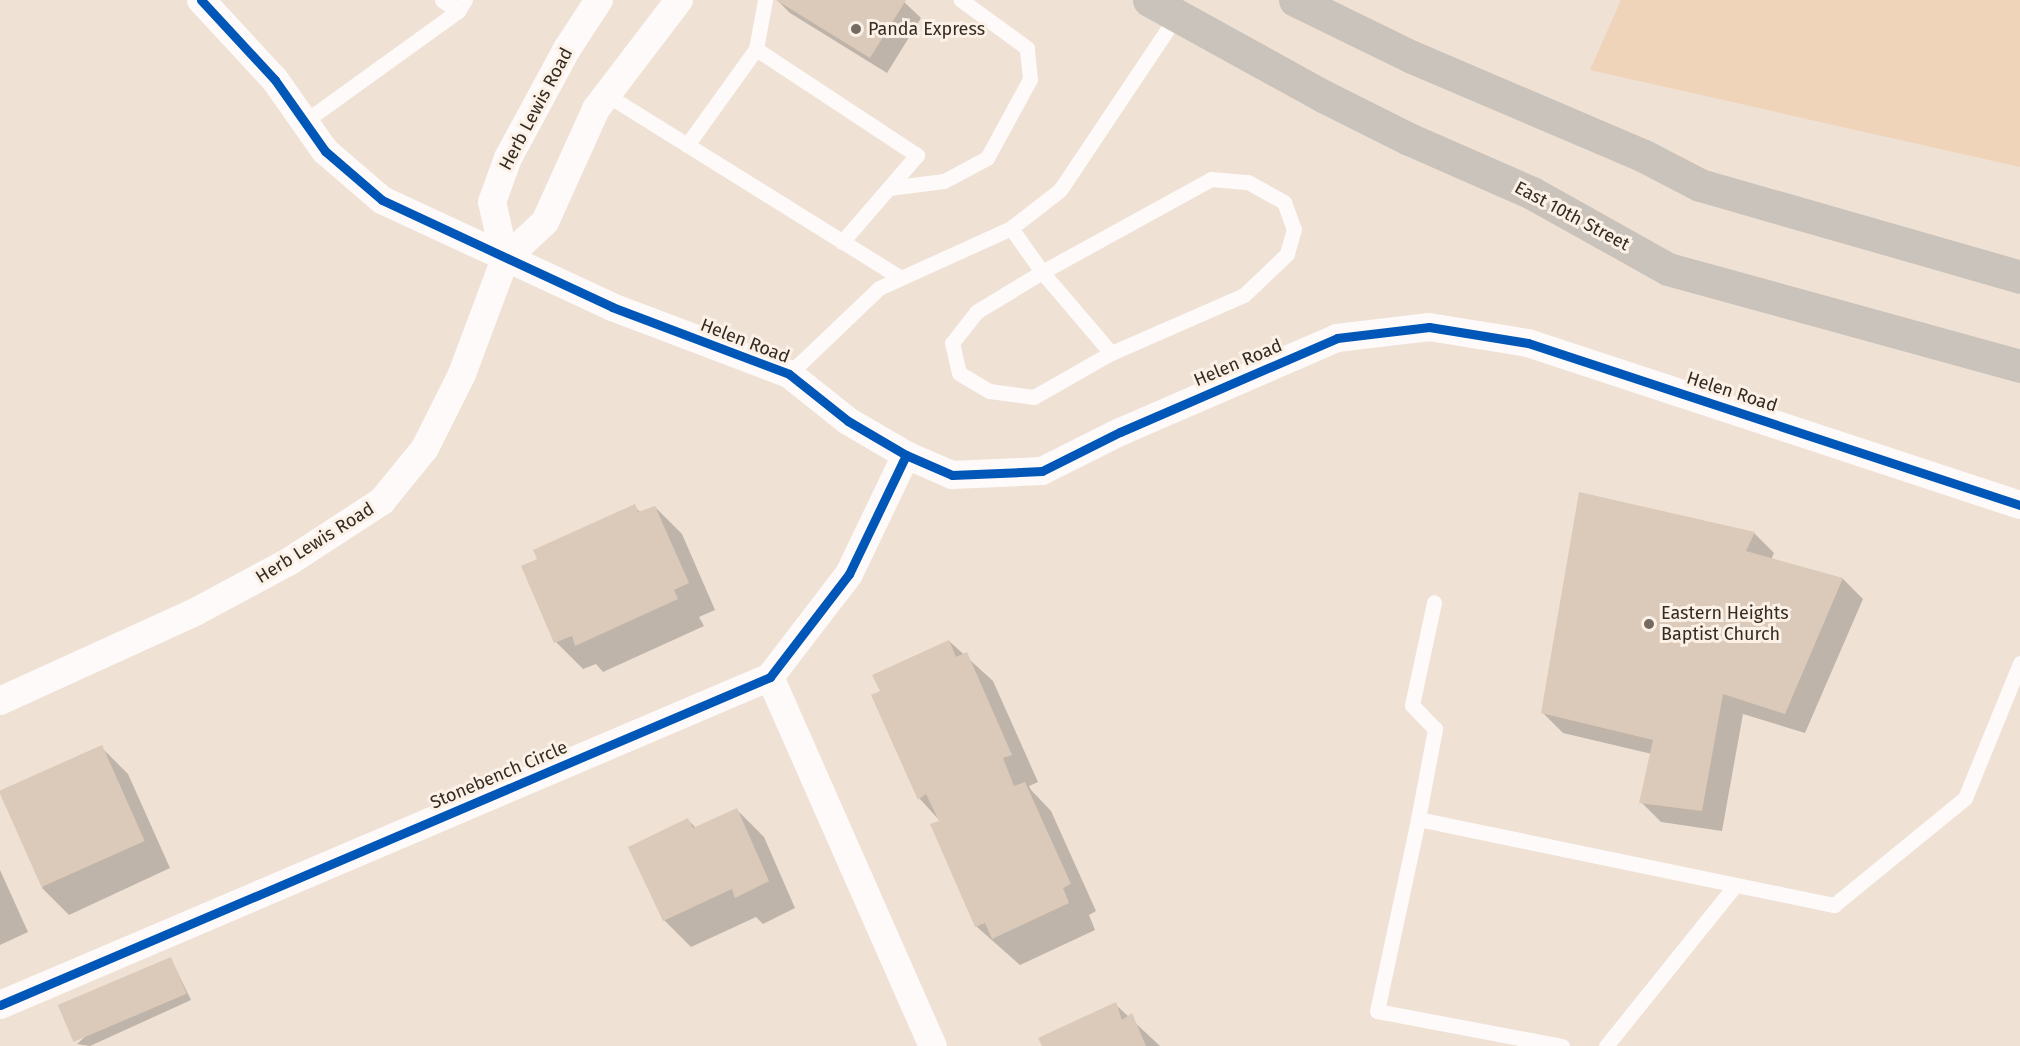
<!DOCTYPE html>
<html>
<head>
<meta charset="utf-8">
<style>
  body { margin:0 }
  #map { position:relative; width:2020px; height:1046px; overflow:hidden; background:#efe1d4; font-family:"Fira Sans",sans-serif }
  div>[style] { position:absolute }
  [style*='--x'] { left:calc(var(--x)*1px); top:calc(var(--y)*1px); width:calc(var(--w)*1px); rotate:calc(var(--a)*1deg) }
  .green>* { inset:0; background:#efd4ba }
  .shadow>* { inset:0; background:#0003 }
  .building>* { inset:0; background:#dbcab9; transform-origin:0 0 }
  .lane>* { height:15px; margin:-7.5px; padding:0 7.5px; transform-origin:7.5px; border-radius:7.5px; background:#fdfaf9 }
  .street>* { height:28px; margin:-14px; padding:0 14px; transform-origin:14px; border-radius:14px; background:#fdfaf9 }
  .primary>* { height:33px; margin:-16.5px; padding:0 16.5px; transform-origin:16.5px; border-radius:16.5px; background:#cac3bb }
  .cycleway>* { height:9px; margin:-4.5px; padding:0 4.5px; transform-origin:4.5px; border-radius:4.5px; background:#0057b8 }
  .dots>* { width:16px; height:16px; translate:-50% -50%; box-sizing:border-box; border:3px solid #fcf1e7; border-radius:50% }
  span { translate:-50% -50%; white-space:nowrap; text-align:center; line-height:1.15; -webkit-text-stroke:6px #fcf1e7; paint-order:stroke }
  .poi-label { font-size:18px; color:#352b21 }
  .left { translate:0 -50%; text-align:left }
  .street-label { font-size:18px; color:#352b21 }
</style>
</head>
<body>
<div id="map">
  <div class="green">
    <div style="clip-path:polygon(1621px 0,2020px 0,2020px 167px,1590px 70px)"></div>
  </div>
  <div class="shadow">
    <div style="clip-path:polygon(777px 0,902px 0,921px 18px,887px 73px,790px 13px)"></div>
    <div style="clip-path:polygon(634px 506px,641px 513px,655px 507px,682px 534px,715px 610px,699px 617px,704px 626px,603px 672px,596px 664px,583px 669px,556px 642px)"></div>
    <div style="clip-path:polygon(1754px 533px,1774px 553px,1771px 560px,1843px 579px,1863px 599px,1805px 733px,1743px 714px,1722px 831px,1661px 822px,1641px 802px,1652px 754px,1563px 733px,1542px 712px)"></div>
    <div style="clip-path:polygon(949px 641px,993px 681px,1038px 782px,1029px 786px,1031px 790px,1051px 811px,1096px 911px,1089px 915px,1095px 930px,1020px 965px,977px 927px,932px 825px,941px 822px,920px 799px,882px 691px)"></div>
    <div style="clip-path:polygon(101px 747px,128px 774px,170px 868px,69px 915px,42px 888px)"></div>
    <div style="clip-path:polygon(737px 810px,764px 837px,795px 908px,763px 924px,756px 917px,691px 947px,664px 920px,688px 820px,696px 828px)"></div>
    <div style="clip-path:polygon(0 870px,28px 932px,0 945px)"></div>
    <div style="clip-path:polygon(171px 959px,191px 1000px,90px 1046px,77px 1044px)"></div>
    <div style="clip-path:polygon(1115px 1004px,1160px 1046px,1043px 1046px)"></div>
  </div>
  <div class="building">
    <div style="clip-path:polygon(776px 0,906px 0,870px 58px)"></div>
    <div style="clip-path:polygon(1579px 492px,1755px 532px,1746px 551px,1843px 578px,1785px 714px,1723px 694px,1702px 811px,1639px 803px,1653px 740px,1541px 713px)"></div>
    <div style="clip-path:polygon(635px 504px,638px 512px,655px 506px,689px 583px,674px 590px,678px 599px,575px 646px,572px 636px,554px 643px,521px 566px,537px 559px,533px 550px)"></div>
    <div style="clip-path:polygon(949px 640px,956px 657px,967px 652px,1012px 755px,1003px 758px,1014px 786px,1025px 782px,1071px 884px,1063px 888px,1069px 903px,992px 939px,985px 923px,975px 927px,930px 824px,939px 821px,926px 794px,918px 800px,871px 695px,880px 691px,872px 675px)"></div>
    <div style="left:102px;top:745px;width:105px;height:113px;rotate:66deg"></div>
    <div style="clip-path:polygon(737px 808px,769px 881px,735px 898px,732px 889px,663px 921px,628px 847px,688px 818px,693px 828px)"></div>
    <div style="left:171px;top:957px;width:40px;height:123px;rotate:67deg"></div>
    <div style="clip-path:polygon(1116px 1002px,1122px 1020px,1132px 1013px,1146px 1046px,1042px 1046px,1038px 1038px)"></div>
  </div>
  <div class="lane">
    <div style="--x:442;--y:0;--w:19;--a:35"></div>
    <div style="--x:756;--y:49;--w:50;--a:-79.6"></div>
    <div style="--x:607;--y:95;--w:346;--a:31.9"></div>
    <div style="--x:304;--y:122;--w:190;--a:-35.8"></div>
    <div style="--x:458;--y:11;--w:13;--a:-58"></div>
    <div style="--x:687;--y:145;--w:118;--a:-54.3"></div>
    <div style="--x:756;--y:49;--w:193;--a:33.4"></div>
    <div style="--x:917;--y:155;--w:115;--a:130.8"></div>
    <div style="--x:889;--y:188;--w:55;--a:-7.3"></div>
    <div style="--x:944;--y:181;--w:49;--a:-28.1"></div>
    <div style="--x:987;--y:158;--w:90;--a:-61.4"></div>
    <div style="--x:1030;--y:79;--w:31;--a:-96"></div>
    <div style="--x:1027;--y:48;--w:82;--a:-144"></div>
    <div style="--x:1011;--y:228;--w:54;--a:54.8"></div>
    <div style="--x:1042;--y:272;--w:106;--a:49.6"></div>
    <div style="--x:1111;--y:353;--w:89;--a:150.3"></div>
    <div style="--x:1034;--y:397;--w:45;--a:-172.4"></div>
    <div style="--x:989;--y:391;--w:35;--a:-149"></div>
    <div style="--x:959;--y:373;--w:31;--a:-103"></div>
    <div style="--x:952;--y:343;--w:39;--a:-52"></div>
    <div style="--x:976;--y:312;--w:77;--a:-31.2"></div>
    <div style="--x:1042;--y:272;--w:193;--a:-28.8"></div>
    <div style="--x:1211;--y:179;--w:37;--a:5"></div>
    <div style="--x:1248;--y:182;--w:41;--a:29.1"></div>
    <div style="--x:1284;--y:202;--w:29;--a:70"></div>
    <div style="--x:1294;--y:229;--w:26;--a:106"></div>
    <div style="--x:1287;--y:254;--w:59;--a:136.4"></div>
    <div style="--x:1244;--y:295;--w:145;--a:156.4"></div>
    <div style="--x:789;--y:374;--w:124;--a:-43.7"></div>
    <div style="--x:879;--y:288;--w:145;--a:-24.4"></div>
    <div style="--x:1011;--y:228;--w:62;--a:-37.8"></div>
    <div style="--x:1060;--y:190;--w:208;--a:-56.2"></div>
    <div style="--x:1418;--y:819;--w:92;--a:-79.3"></div>
    <div style="--x:1435;--y:729;--w:33;--a:-134"></div>
    <div style="--x:1412;--y:705;--w:105;--a:-77.9"></div>
    <div style="--x:1562;--y:1046;--w:188;--a:-169.3"></div>
    <div style="--x:1377;--y:1011;--w:196;--a:-77.9"></div>
    <div style="--x:1418;--y:819;--w:425;--a:11.7"></div>
    <div style="--x:1834;--y:905;--w:169;--a:-39.2"></div>
    <div style="--x:1965;--y:798;--w:146;--a:-67.8"></div>
    <div style="--x:1606;--y:1046;--w:204;--a:-51.2"></div>
  </div>
  <div class="street">
    <div style="--x:201;--y:0;--w:109;--a:47.2"></div>
    <div style="--x:275;--y:80;--w:87;--a:54.8"></div>
    <div style="--x:325;--y:151;--w:75;--a:40.7"></div>
    <div style="--x:382;--y:200;--w:254;--a:24.9"></div>
    <div style="--x:612;--y:307;--w:189;--a:20.7"></div>
    <div style="--x:789;--y:374;--w:75;--a:38.5"></div>
    <div style="--x:848;--y:421;--w:67;--a:30.4"></div>
    <div style="--x:906;--y:455;--w:50;--a:23.5"></div>
    <div style="--x:952;--y:475;--w:90;--a:-2.5"></div>
    <div style="--x:1042;--y:471;--w:87;--a:-26.6"></div>
    <div style="--x:1120;--y:432;--w:236;--a:-23.4"></div>
    <div style="--x:1337;--y:338;--w:93;--a:-6.8"></div>
    <div style="--x:1429;--y:327;--w:100;--a:9.2"></div>
    <div style="--x:1528;--y:343;--w:518;--a:18.23"></div>
    <div style="--x:505;--y:259;--w:58;--a:-102.8"></div>
    <div style="--x:492;--y:202;--w:47;--a:-70"></div>
    <div style="--x:508;--y:158;--w:124;--a:-61.6"></div>
    <div style="--x:567;--y:49;--w:59;--a:-56.9"></div>
    <div style="--x:770;--y:677;--w:403;--a:66.2"></div>
    <div style="--x:0;--y:701;--w:214;--a:-24.5"></div>
    <div style="--x:195;--y:612;--w:108;--a:-28.2"></div>
    <div style="--x:290;--y:561;--w:110;--a:-33.1"></div>
    <div style="--x:382;--y:501;--w:68;--a:-50.9"></div>
    <div style="--x:425;--y:448;--w:83;--a:-63.4"></div>
    <div style="--x:462;--y:374;--w:123;--a:-69.5"></div>
    <div style="--x:505;--y:259;--w:54;--a:-42.8"></div>
    <div style="--x:545;--y:222;--w:124;--a:-65.7"></div>
    <div style="--x:596;--y:109;--w:137;--a:-52.7"></div>
    <div style="--x:0;--y:1005;--w:837;--a:-23.07"></div>
    <div style="--x:770;--y:677;--w:130;--a:-52.5"></div>
    <div style="--x:849;--y:574;--w:132;--a:-64.4"></div>
  </div>
  <div class="primary">
    <div style="--x:1149;--y:0;--w:199;--a:28.9"></div>
    <div style="--x:1323;--y:96;--w:96;--a:26.6"></div>
    <div style="--x:1409;--y:139;--w:134;--a:23.7"></div>
    <div style="--x:1532;--y:193;--w:156;--a:29.2"></div>
    <div style="--x:1668;--y:269;--w:365;--a:15.4"></div>
    <div style="--x:1295;--y:0;--w:130;--a:26"></div>
    <div style="--x:1412;--y:57;--w:252;--a:23.1"></div>
    <div style="--x:1644;--y:156;--w:63;--a:27.4"></div>
    <div style="--x:1700;--y:185;--w:333;--a:16"></div>
  </div>
  <div class="cycleway">
    <div style="--x:201;--y:0;--w:109;--a:47.2"></div>
    <div style="--x:275;--y:80;--w:87;--a:54.8"></div>
    <div style="--x:325;--y:151;--w:75;--a:40.7"></div>
    <div style="--x:382;--y:200;--w:254;--a:24.9"></div>
    <div style="--x:612;--y:307;--w:189;--a:20.7"></div>
    <div style="--x:789;--y:374;--w:75;--a:38.5"></div>
    <div style="--x:848;--y:421;--w:67;--a:30.4"></div>
    <div style="--x:906;--y:455;--w:50;--a:23.5"></div>
    <div style="--x:952;--y:475;--w:90;--a:-2.5"></div>
    <div style="--x:1042;--y:471;--w:87;--a:-26.6"></div>
    <div style="--x:1120;--y:432;--w:236;--a:-23.4"></div>
    <div style="--x:1337;--y:338;--w:93;--a:-6.8"></div>
    <div style="--x:1429;--y:327;--w:100;--a:9.2"></div>
    <div style="--x:1528;--y:343;--w:518;--a:18.23"></div>
    <div style="--x:0;--y:1005;--w:837;--a:-23.07"></div>
    <div style="--x:770;--y:677;--w:130;--a:-52.5"></div>
    <div style="--x:849;--y:574;--w:132;--a:-64.4"></div>
  </div>
  <div class="dots">
    <div style="left:856px;top:29px;background:#766b60"></div>
    <div style="left:1649px;top:624px;background:#766b60"></div>
  </div>
  <div class="poi-label">
    <span class="left" style="left:868px;top:29px">Panda Express</span>
    <span class="left" style="left:1661px;top:624px">Eastern Heights<br>Baptist Church</span>
  </div>
  <div class="street-label">
    <span style="left:536px;top:109px;rotate:-62deg">Herb Lewis Road</span>
    <span style="left:1572px;top:216px;rotate:28deg">East 10th Street</span>
    <span style="left:745px;top:341px;rotate:21deg">Helen Road</span>
    <span style="left:1238px;top:363px;rotate:-23deg">Helen Road</span>
    <span style="left:1732px;top:392px;rotate:18deg">Helen Road</span>
    <span style="left:315px;top:543px;rotate:-32deg">Herb Lewis Road</span>
    <span style="left:499px;top:775px;rotate:-23deg">Stonebench Circle</span>
  </div>
</div>
</body>
</html>
